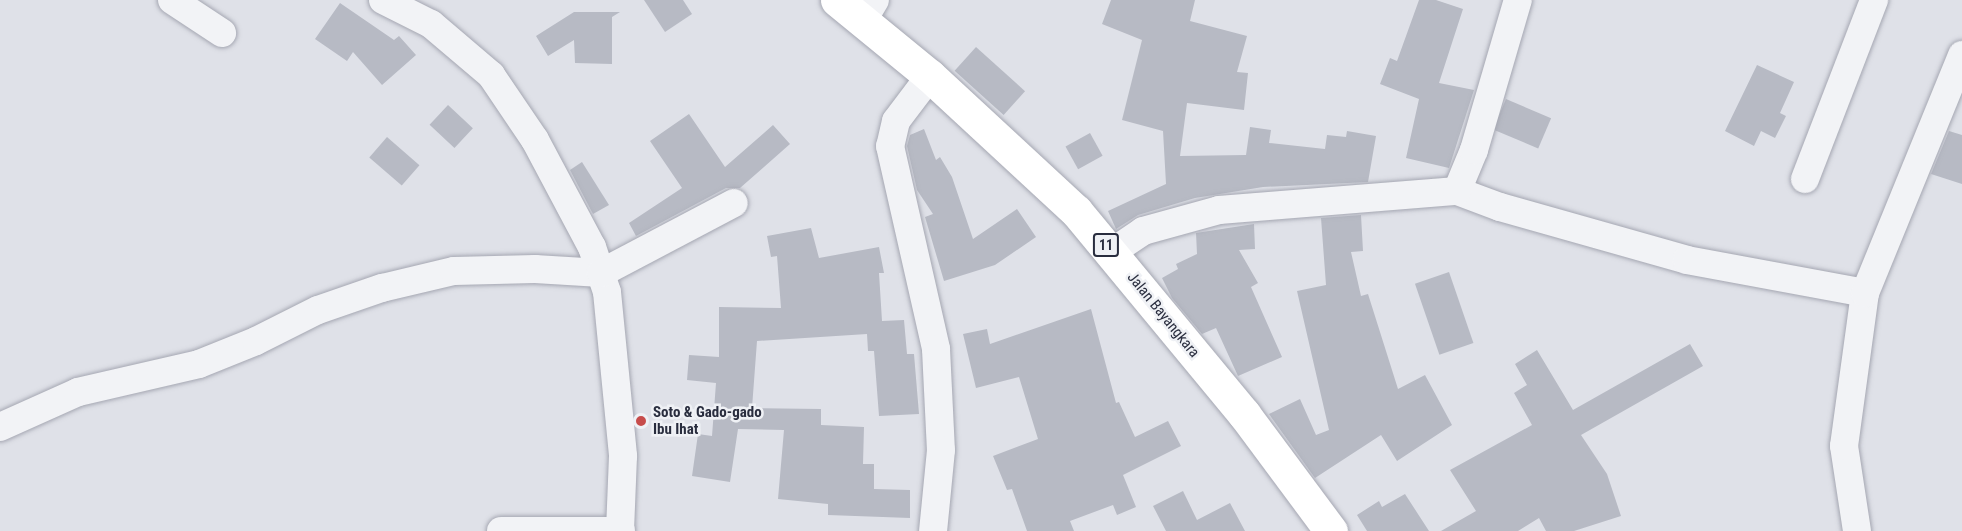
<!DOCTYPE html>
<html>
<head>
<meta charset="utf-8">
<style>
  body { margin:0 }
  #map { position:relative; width:1962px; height:531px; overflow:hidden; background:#dfe1e8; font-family:"Roboto Condensed",sans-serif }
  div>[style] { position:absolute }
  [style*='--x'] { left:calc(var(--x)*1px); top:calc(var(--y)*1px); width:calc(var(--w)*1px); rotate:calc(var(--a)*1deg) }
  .building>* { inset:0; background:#b7bac4; transform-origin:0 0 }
  .roads { filter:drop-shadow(0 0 2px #a5a7b2) drop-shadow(0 0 2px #a5a7b2) }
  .minor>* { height:28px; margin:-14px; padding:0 14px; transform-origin:14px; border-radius:14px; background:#f2f3f6 }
  .trunk>* { height:33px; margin:-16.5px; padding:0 16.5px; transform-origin:16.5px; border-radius:16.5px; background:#fff }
  .dots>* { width:16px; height:16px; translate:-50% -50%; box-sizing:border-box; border:3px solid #eff1f5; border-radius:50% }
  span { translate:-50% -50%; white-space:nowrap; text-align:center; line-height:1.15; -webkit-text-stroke:5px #eff1f5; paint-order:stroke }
  .shield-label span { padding:2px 4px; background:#eff1f5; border:2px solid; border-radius:4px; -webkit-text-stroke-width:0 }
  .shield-label { font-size:14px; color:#292d3e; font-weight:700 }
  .street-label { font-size:15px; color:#292d3e }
  .poi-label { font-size:15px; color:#292d3e; font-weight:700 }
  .left { translate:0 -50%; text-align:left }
</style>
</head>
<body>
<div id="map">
  <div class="building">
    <div style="clip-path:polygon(644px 0,683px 0,692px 14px,665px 32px)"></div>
    <div style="clip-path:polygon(1111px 0,1195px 0,1190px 21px,1247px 36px,1237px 72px,1248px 73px,1244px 110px,1187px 103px,1180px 156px,1246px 155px,1250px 127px,1271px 130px,1269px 143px,1325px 149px,1327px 135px,1346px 137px,1347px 131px,1376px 136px,1368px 182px,1263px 187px,1195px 198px,1138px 215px,1116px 229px,1108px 211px,1166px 184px,1163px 131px,1122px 120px,1142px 40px,1102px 24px)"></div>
    <div style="clip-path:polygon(1419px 0,1436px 0,1463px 9px,1439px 83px,1474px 90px,1449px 168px,1406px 158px,1419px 99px,1380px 84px,1390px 58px,1397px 61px)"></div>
    <div style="clip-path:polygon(340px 3px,394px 40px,399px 36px,416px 55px,382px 85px,353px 52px,347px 61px,315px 39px)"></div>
    <div style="clip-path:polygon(574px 12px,620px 12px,612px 17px,612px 64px,575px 63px,574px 40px,548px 56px,536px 36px)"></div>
    <div style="left:976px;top:47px;width:66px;height:32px;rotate:42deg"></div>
    <div style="clip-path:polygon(1757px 65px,1794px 82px,1780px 113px,1786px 116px,1775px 138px,1761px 131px,1754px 146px,1725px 131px)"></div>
    <div style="left:1506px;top:99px;width:49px;height:33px;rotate:23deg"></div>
    <div style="left:448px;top:105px;width:34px;height:27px;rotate:43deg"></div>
    <div style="clip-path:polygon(689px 114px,725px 167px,773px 125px,790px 144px,740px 188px,726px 188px,636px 236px,629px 223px,682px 188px,650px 141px)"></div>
    <div style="clip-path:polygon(924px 129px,936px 160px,940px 157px,952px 177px,973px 239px,1017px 209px,1036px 237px,995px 265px,944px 281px,925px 217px,933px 214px,917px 190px,907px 146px,910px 135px)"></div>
    <div style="clip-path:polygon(1949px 131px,1962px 135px,1962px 184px,1931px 174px)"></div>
    <div style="left:1090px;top:133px;width:26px;height:28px;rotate:61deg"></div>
    <div style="left:387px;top:137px;width:43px;height:27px;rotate:41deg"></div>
    <div style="clip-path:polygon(582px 162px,609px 205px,593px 214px,570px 170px)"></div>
    <div style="clip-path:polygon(1361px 215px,1363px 251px,1351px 252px,1361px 296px,1368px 294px,1398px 389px,1425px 375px,1452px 425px,1397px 461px,1381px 435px,1315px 478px,1269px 414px,1300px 399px,1316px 435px,1329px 430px,1297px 291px,1326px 285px,1321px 218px)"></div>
    <div style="clip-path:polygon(1254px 224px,1255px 249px,1239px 250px,1258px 283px,1251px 287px,1282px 357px,1238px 376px,1216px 328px,1202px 334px,1172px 298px,1162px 278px,1178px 269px,1176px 264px,1197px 254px,1196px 233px)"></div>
    <div style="clip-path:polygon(811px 228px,819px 258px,879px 247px,884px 273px,879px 273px,882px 321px,904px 320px,907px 354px,914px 354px,919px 414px,879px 416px,874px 351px,868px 351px,867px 334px,757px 341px,752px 408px,821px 409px,821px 425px,864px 427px,863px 464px,874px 464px,874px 489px,910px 490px,910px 518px,828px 515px,828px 504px,778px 499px,784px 430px,738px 429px,730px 482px,692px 476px,698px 434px,712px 436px,716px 383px,687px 380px,689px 355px,719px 357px,719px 307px,781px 308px,777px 256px,771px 257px,767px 236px)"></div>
    <div style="left:1449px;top:272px;width:75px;height:36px;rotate:71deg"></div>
    <div style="clip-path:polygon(1091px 309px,1116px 403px,1119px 402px,1135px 437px,1168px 421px,1181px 446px,1123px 475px,1136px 507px,1117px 515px,1113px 505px,1070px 521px,1074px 531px,1027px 531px,1012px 489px,1007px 490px,993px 456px,1038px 439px,1019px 377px,976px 388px,963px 334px,987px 329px,990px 344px)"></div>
    <div style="clip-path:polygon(1690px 344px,1703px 366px,1581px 435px,1607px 474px,1621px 516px,1574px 531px,1546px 531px,1539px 518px,1518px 531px,1441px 531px,1476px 511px,1450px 470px,1532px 425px,1514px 393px,1527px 385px,1515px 364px,1537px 350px,1573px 410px)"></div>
    <div style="clip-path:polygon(1183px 491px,1197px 520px,1230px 503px,1245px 531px,1166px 531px,1153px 506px)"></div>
    <div style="clip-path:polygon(1405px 494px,1429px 531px,1367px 531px,1357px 515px,1379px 501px,1382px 507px)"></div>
  </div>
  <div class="roads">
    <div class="minor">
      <div style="--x:172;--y:0;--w:60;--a:33.4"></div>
      <div style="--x:383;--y:0;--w:54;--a:26.6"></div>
      <div style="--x:431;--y:24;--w:79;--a:40.4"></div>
      <div style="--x:491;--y:75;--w:78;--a:55.9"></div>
      <div style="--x:535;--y:140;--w:121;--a:62"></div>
      <div style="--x:592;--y:247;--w:47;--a:71.6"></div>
      <div style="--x:607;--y:292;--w:165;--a:84.4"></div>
      <div style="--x:623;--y:456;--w:75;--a:92.3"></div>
      <div style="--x:863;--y:20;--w:23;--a:-59"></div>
      <div style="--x:930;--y:76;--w:56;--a:127.1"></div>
      <div style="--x:896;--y:121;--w:26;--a:103"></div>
      <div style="--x:890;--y:146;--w:208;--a:77.2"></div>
      <div style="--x:936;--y:349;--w:101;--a:87.2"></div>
      <div style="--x:941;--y:450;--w:81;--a:95.6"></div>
      <div style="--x:1805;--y:179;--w:192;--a:-68.9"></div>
      <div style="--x:1457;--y:191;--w:46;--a:20.4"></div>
      <div style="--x:1500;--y:207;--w:194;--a:15.8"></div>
      <div style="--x:1687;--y:260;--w:181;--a:10.5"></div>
      <div style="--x:1112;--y:252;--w:37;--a:-34"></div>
      <div style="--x:1143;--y:231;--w:79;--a:-15.4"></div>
      <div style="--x:1219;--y:210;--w:239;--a:-4.6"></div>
      <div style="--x:1457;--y:191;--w:44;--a:-67.5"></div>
      <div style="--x:1474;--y:150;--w:156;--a:-73.7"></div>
      <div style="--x:0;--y:427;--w:85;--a:-24.2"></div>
      <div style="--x:78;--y:392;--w:124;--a:-13"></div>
      <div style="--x:199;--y:364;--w:61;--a:-22"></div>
      <div style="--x:256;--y:341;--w:69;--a:-26.6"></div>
      <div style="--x:318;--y:310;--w:68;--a:-19"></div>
      <div style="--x:382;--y:288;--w:74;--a:-13.3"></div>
      <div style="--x:454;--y:271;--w:81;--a:-1.4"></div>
      <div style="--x:535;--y:269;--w:66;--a:3.5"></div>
      <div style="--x:601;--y:273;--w:150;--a:-27.8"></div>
      <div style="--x:501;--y:531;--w:120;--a:0"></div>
      <div style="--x:1857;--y:531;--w:86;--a:-98.7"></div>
      <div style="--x:1844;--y:446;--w:154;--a:-82.2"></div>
      <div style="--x:1865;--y:293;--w:257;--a:-67.8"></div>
    </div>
    <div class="trunk">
      <div style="--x:837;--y:0;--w:120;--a:39.3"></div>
      <div style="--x:930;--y:76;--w:199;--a:42.8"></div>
      <div style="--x:1076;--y:211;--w:264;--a:50.4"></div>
      <div style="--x:1244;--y:414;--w:146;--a:53.4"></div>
    </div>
  </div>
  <div class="dots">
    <div style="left:641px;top:421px;background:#c74c4b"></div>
  </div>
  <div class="shield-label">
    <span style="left:1106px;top:245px">11</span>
  </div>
  <div class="street-label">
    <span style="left:1163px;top:315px;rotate:51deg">Jalan Bayangkara</span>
  </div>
  <div class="poi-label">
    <span class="left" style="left:653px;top:421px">Soto &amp; Gado-gado<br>Ibu Ihat</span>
  </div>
</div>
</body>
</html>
